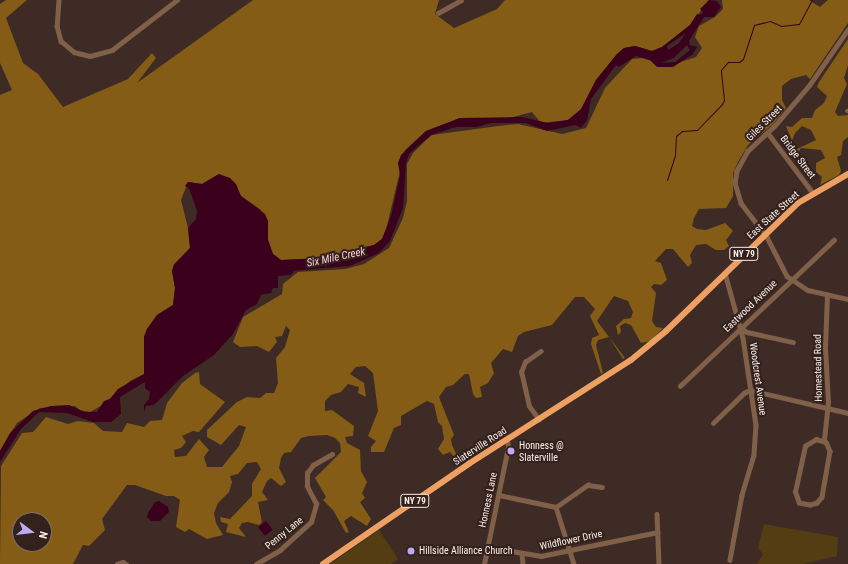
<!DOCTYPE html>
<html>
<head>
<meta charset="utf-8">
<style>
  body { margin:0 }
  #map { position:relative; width:848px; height:564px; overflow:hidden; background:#3e2b25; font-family:"Roboto Condensed",sans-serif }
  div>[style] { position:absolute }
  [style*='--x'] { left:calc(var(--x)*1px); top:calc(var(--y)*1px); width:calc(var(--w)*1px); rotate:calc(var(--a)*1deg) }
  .green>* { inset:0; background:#543c13 }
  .forest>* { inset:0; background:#845c15 }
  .water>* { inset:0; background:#3b001c; transform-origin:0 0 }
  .stream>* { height:1px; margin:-0.5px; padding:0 0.5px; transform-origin:0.5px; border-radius:0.5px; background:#3b001c }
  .minor>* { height:4.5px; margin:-2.25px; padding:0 2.25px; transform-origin:2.25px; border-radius:2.25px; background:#806048 }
  .highway>* { height:6px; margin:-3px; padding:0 3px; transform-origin:3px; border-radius:3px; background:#ee9f62 }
  .dots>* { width:11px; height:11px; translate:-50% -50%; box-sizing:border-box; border:2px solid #33211c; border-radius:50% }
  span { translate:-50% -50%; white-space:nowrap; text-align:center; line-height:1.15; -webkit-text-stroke:4px #33211c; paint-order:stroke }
  .shield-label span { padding:1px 3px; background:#33211c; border:1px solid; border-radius:3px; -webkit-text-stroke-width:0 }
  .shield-label { font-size:9px; color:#fceeeb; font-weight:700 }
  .street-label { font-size:10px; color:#fceeeb }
  .poi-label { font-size:10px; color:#fceeeb }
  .left { translate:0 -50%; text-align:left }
  .water-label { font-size:11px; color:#fbc8d8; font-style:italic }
  .north { position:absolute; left:12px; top:512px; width:40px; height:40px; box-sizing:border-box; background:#33211c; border:1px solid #83736f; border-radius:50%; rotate:105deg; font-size:11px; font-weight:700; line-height:16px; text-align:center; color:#fceeeb }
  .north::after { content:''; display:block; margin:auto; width:14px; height:18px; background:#bfa8f4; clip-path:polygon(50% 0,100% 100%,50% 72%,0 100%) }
</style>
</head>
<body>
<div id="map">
  <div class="green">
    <div style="clip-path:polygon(764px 524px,838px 537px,837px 556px,803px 564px,757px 564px,763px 554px,758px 548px)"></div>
    <div style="clip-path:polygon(379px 530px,398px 559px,391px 564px,330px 564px)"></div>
  </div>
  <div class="forest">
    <div style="clip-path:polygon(6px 0,27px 0,6px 18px,23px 63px,38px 74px,63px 107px,128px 79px,152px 53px,156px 58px,137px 83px,253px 0,439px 0,435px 14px,454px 28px,497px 9px,505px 0,709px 0,690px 25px,662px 47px,652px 51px,635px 46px,624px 48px,617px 54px,596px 80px,581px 110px,568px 120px,541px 123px,532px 112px,505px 119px,460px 118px,426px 131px,405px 150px,386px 230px,382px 239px,374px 245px,323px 258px,281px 260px,273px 254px,268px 240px,268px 221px,260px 209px,241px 196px,230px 178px,217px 175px,202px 184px,188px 182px,181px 200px,188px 228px,190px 248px,174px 264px,172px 271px,175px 288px,173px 305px,157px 315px,147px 329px,144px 337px,144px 374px,130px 381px,101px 406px,90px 412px,80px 410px,75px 406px,40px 408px,17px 423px,0 451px,0 95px,12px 90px,0 63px,0 4px)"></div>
    <div style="clip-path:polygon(evenodd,722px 0,809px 0,820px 7px,828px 0,848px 0,848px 23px,810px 79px,806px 75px,791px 79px,782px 86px,782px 100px,786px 108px,773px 124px,748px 145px,738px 162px,733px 173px,733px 196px,726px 208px,699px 209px,694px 218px,692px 226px,697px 229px,706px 230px,725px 223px,733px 231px,726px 240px,729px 246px,724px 250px,716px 250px,706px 244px,696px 245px,690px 255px,692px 263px,688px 267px,673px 249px,666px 249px,655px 261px,661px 263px,667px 280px,661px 285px,654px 284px,651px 287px,656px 293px,652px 321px,656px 327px,663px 328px,650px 341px,641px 343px,631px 325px,625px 323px,620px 326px,621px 332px,618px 335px,616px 326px,624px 319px,631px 318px,633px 312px,628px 301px,614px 296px,597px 321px,625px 358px,623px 359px,609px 337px,598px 340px,596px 345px,603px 373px,601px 374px,591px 344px,592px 338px,599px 335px,590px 316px,595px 309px,584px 297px,575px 297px,552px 325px,524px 332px,518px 336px,512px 352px,503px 349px,498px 355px,491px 363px,494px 373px,488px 383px,480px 387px,482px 397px,476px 398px,473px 394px,469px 374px,465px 374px,453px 385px,446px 387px,439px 397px,454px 435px,451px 439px,452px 445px,461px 464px,456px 467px,455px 458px,450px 452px,443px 455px,438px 449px,444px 439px,442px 426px,438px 422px,434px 404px,427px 401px,401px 416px,401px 425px,394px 428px,384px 452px,371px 452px,371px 447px,376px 441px,368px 436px,378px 411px,373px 373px,365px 366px,356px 367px,350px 374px,364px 383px,366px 397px,358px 393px,359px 387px,348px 384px,341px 392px,331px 395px,325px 401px,325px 411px,332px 410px,354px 426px,353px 436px,345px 437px,347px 443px,360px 450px,361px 471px,367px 482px,362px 493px,365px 498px,360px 502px,371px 519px,367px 526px,351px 516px,344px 521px,349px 532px,346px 533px,333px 510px,323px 500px,326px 497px,315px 478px,341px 452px,340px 443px,335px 438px,327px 435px,309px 436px,301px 438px,291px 452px,284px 453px,281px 458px,279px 468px,286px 482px,281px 486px,271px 478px,267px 481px,262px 492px,268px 500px,258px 502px,262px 522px,259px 525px,248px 522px,242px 523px,239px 528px,246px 537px,226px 532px,228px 524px,221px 522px,220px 517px,230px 519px,252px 496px,252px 484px,261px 469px,257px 462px,247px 463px,238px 474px,230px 476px,232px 482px,229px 492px,218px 503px,214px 513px,216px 523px,223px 535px,207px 539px,189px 529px,185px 532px,176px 527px,180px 500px,174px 496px,166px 496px,135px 485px,127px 485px,102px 519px,105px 530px,89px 546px,83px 545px,73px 564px,0 564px,1px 466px,22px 433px,33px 432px,46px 417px,68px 424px,78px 421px,94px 423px,103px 431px,122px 432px,127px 423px,144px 427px,150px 421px,162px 420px,167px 403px,182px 383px,195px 373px,199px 372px,200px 384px,225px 402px,199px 432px,193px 431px,182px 436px,186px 442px,181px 448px,174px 450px,175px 457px,186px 456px,199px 439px,209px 450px,204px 457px,207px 467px,222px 467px,239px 446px,246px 427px,239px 425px,221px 445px,207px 437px,207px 430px,237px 402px,247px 397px,260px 398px,266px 393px,274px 393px,278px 383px,276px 358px,285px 347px,290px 330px,286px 326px,282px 336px,275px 337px,277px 342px,269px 352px,257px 346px,240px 347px,233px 342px,243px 317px,282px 294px,283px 284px,298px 272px,345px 269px,364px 264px,389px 248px,403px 218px,407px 201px,407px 164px,413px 153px,423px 143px,432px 135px,498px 126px,518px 124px,562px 134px,586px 128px,605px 88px,632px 59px,642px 58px,668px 66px,696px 57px,702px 48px,695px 37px,699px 26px,715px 17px,723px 9px,722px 0,20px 520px,44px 520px,44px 544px,20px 544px,20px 520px)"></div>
    <div style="clip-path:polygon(848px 39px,848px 65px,844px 78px,847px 84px,835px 112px,838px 116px,848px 115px,848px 137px,843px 141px,841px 155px,837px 157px,841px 171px,839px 175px,820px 185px,822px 177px,816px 172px,816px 163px,825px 158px,821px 150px,801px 148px,796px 155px,793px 151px,816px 140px,811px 130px,802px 126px,795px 133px,792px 141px,786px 126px,792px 127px,802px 118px,812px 118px,815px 110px,824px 103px,827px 96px,817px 87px,819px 82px)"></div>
  </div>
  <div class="water">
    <div style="clip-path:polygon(evenodd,709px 0,717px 1px,721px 7px,714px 17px,704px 17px,689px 41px,690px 45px,697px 47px,693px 54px,673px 67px,657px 67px,650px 60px,636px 56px,619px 67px,616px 65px,591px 99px,587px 120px,581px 128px,576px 125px,547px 131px,526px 123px,491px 123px,477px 127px,456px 127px,431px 135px,409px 154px,406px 163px,403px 208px,390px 241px,379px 253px,350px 266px,302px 270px,294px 271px,291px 275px,278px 276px,278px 288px,273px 288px,271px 293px,261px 295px,257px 304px,246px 310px,233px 334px,214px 355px,183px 376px,154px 405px,146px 406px,144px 412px,144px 405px,149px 399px,150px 392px,145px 388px,145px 382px,120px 397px,121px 414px,111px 422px,93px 422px,67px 413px,39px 412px,21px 429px,0 462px,0 451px,10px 433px,33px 411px,51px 406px,69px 405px,84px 412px,97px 412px,104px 401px,110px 399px,118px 389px,144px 374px,144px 337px,147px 329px,157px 315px,173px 305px,175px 288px,172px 271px,174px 265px,190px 248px,188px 228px,196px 219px,197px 211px,189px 188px,185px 186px,188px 182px,202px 184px,219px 174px,230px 178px,236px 184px,241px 196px,265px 214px,268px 221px,268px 240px,273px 254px,281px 260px,323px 258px,374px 245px,382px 239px,391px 216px,400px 175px,398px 163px,401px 155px,426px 131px,460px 118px,522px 117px,548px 123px,568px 120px,581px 109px,596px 80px,617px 54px,624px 48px,635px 46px,652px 51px,662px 47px,690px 25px,697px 14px,700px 15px,703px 12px,700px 9px,709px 0,686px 33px,678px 44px,668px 50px,667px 46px,686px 33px,709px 0,687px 45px,690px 50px,675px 62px,661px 63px,674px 58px,687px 45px)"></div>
    <div style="clip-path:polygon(159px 501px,168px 507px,169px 512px,160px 521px,151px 521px,147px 517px,148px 513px,155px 502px)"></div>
    <div style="left:266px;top:521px;width:11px;height:10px;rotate:52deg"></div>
  </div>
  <div class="stream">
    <div style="--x:667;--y:180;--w:26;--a:-72"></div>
    <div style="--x:675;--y:155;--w:19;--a:-87"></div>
    <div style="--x:676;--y:136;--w:8;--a:-40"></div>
    <div style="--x:682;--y:131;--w:15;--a:-4"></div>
    <div style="--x:697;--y:130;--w:36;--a:-46"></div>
    <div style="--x:722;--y:104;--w:4;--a:-63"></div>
    <div style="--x:724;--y:100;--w:30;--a:-96"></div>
    <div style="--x:721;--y:70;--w:11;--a:-49"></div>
    <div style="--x:728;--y:62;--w:11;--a:0"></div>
    <div style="--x:739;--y:62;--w:5;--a:-37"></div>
    <div style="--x:743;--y:59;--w:36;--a:-72"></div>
    <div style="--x:754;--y:25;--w:16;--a:-14"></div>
    <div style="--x:770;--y:21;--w:12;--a:24"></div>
    <div style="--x:781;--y:26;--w:18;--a:-6"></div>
    <div style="--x:799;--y:24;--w:27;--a:-62"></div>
  </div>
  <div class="minor">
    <div style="--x:59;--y:0;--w:26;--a:94"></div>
    <div style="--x:57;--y:26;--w:16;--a:75"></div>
    <div style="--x:61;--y:41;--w:17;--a:40"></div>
    <div style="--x:74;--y:52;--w:16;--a:14"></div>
    <div style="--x:90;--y:56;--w:23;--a:-15"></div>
    <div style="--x:112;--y:50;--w:82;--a:-37.6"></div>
    <div style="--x:438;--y:13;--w:26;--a:-29"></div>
    <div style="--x:848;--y:30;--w:67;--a:124.6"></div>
    <div style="--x:810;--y:85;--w:54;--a:130.5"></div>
    <div style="--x:775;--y:126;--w:37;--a:137"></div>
    <div style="--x:748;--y:151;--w:23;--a:119"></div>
    <div style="--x:737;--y:171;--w:12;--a:99"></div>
    <div style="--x:735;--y:183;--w:21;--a:73"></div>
    <div style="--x:741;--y:203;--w:43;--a:52.6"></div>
    <div style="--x:767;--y:237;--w:44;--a:62.9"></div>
    <div style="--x:787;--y:276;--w:25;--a:34"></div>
    <div style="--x:808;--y:290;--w:41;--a:12.7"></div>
    <div style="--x:847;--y:111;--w:1;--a:0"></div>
    <div style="--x:768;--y:133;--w:75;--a:53.1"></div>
    <div style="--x:725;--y:273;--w:67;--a:74.5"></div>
    <div style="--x:743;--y:338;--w:88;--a:81.5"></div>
    <div style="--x:756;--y:425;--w:30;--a:94"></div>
    <div style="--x:754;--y:455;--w:42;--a:106.7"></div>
    <div style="--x:742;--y:495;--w:66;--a:100.5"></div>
    <div style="--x:741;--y:328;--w:7;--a:34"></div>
    <div style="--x:747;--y:332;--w:47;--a:12.3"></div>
    <div style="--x:680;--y:386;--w:212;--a:-43.5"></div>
    <div style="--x:539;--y:420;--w:17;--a:-126"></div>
    <div style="--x:529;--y:406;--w:35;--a:-103"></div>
    <div style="--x:521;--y:372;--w:11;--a:-68"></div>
    <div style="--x:525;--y:362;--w:19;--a:-35"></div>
    <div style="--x:713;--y:423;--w:43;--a:-44.1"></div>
    <div style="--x:744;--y:393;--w:7;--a:-27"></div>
    <div style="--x:750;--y:390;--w:101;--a:13.2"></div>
    <div style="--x:816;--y:439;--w:10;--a:17"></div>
    <div style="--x:826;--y:442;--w:10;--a:66"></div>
    <div style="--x:830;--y:451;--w:47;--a:99.9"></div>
    <div style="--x:822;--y:497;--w:8;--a:130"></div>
    <div style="--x:817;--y:503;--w:7;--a:164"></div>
    <div style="--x:810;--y:505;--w:11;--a:-170"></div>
    <div style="--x:799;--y:503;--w:12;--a:-110"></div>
    <div style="--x:795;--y:492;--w:47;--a:-77.7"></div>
    <div style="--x:805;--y:446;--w:13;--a:-32"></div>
    <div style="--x:824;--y:440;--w:37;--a:-84"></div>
    <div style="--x:828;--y:403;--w:56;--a:-93.1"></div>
    <div style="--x:825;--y:347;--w:52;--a:-87.8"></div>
    <div style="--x:499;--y:495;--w:58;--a:11.9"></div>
    <div style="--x:556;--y:507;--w:60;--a:72.5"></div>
    <div style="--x:556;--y:507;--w:39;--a:-35"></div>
    <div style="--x:588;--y:485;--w:14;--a:8"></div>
    <div style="--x:657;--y:514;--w:50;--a:87.7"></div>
    <div style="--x:488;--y:547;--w:54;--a:9.6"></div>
    <div style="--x:541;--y:556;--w:119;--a:-11.6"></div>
    <div style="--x:522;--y:554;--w:10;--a:84"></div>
    <div style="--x:117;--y:564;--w:6;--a:-18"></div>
    <div style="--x:123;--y:562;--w:4;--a:34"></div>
    <div style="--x:256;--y:564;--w:28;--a:-30"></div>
    <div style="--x:280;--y:550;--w:42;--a:-42.1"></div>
    <div style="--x:311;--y:522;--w:19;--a:-74"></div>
    <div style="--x:316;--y:504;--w:20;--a:-117"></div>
    <div style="--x:307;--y:486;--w:13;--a:-90"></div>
    <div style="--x:307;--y:473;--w:10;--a:-53"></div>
    <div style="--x:313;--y:465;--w:22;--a:-30"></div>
    <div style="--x:484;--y:564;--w:119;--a:-78.4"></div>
    <div style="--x:508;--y:447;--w:8;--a:-97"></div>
  </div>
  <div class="highway">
    <div style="--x:323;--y:564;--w:178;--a:-34.5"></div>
    <div style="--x:470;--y:463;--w:191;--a:-32.6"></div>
    <div style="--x:631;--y:360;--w:45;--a:-39.6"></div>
    <div style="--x:666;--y:331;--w:184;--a:-44.1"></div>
    <div style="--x:798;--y:203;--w:58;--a:-30.1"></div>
  </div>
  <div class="dots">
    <div style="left:511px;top:451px;background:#bfa8f4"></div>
    <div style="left:411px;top:551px;background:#bfa8f4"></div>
  </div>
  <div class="shield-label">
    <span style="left:744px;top:254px">NY 79</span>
    <span style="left:415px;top:501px">NY 79</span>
  </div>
  <div class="street-label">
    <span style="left:764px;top:123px;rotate:-45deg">Giles Street</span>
    <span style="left:798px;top:157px;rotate:53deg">Bridge Street</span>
    <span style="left:773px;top:215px;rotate:-42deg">East State Street</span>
    <span style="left:750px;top:306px;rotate:-44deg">Eastwood Avenue</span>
    <span style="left:818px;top:368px;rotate:-91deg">Homestead Road</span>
    <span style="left:758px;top:379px;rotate:82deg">Woodcrest Avenue</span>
    <span style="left:480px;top:446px;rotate:-33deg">Slaterville Road</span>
    <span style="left:488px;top:500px;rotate:-78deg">Honness Lane</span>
    <span style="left:284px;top:533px;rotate:-39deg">Penny Lane</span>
    <span style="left:571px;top:540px;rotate:-12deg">Wildflower Drive</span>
  </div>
  <div class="poi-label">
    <span class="left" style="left:519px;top:451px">Honness @<br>Slaterville</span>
    <span class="left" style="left:419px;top:551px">Hillside Alliance Church</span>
  </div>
  <div class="water-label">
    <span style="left:336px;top:258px;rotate:-12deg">Six Mile Creek</span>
  </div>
  <div class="north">N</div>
</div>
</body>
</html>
